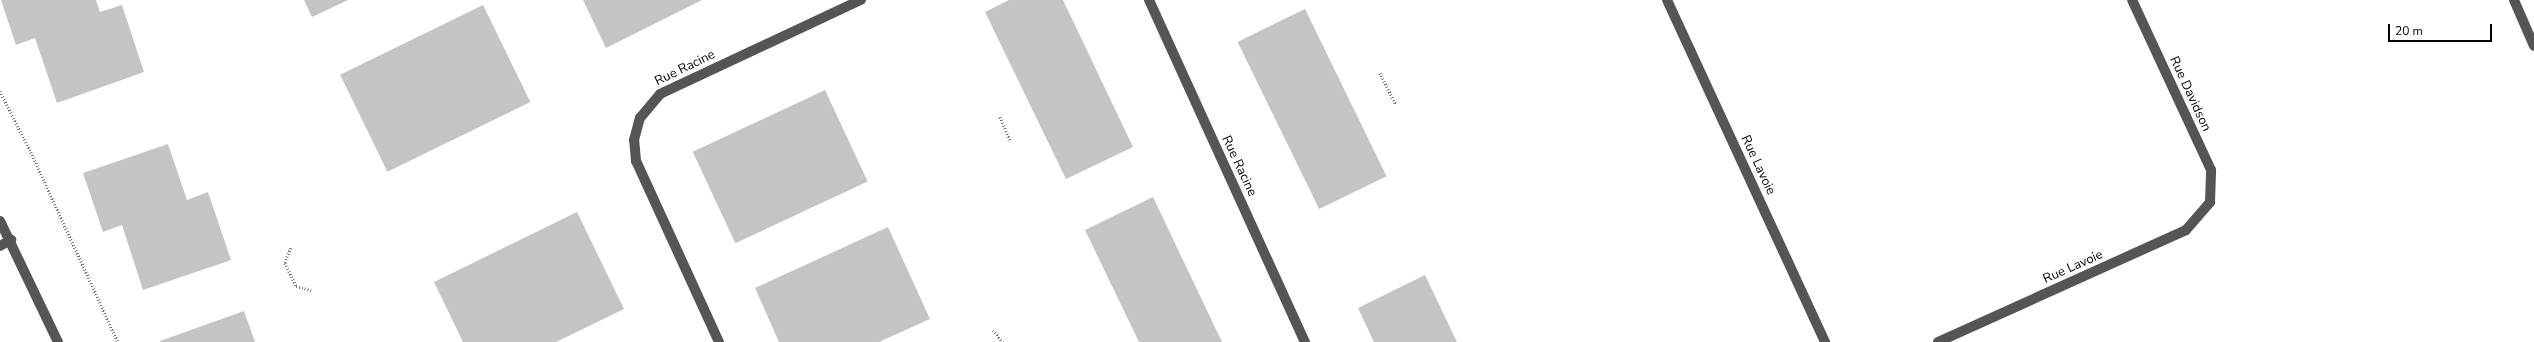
<!DOCTYPE html>
<html>
<head>
<meta charset="utf-8">
<style>
  body { margin:0 }
  #map { position:relative; width:2534px; height:342px; overflow:hidden; background:#fff; font-family:"Nunito Sans",sans-serif }
  div>[style] { position:absolute }
  [style*='--x'] { left:calc(var(--x)*1px); top:calc(var(--y)*1px); width:calc(var(--w)*1px); rotate:calc(var(--a)*1deg) }
  .building>* { inset:0; background:#c4c4c4; transform-origin:0 0 }
  .path>* { height:2.5px; margin-top:-1.25px; transform-origin:0; background:repeating-linear-gradient(90deg,#777 0 1px,transparent 0 3px) }
  .minor>* { height:10px; margin:-5px; padding:0 5px; transform-origin:5px; border-radius:5px; background:#555 }
  span { translate:-50% -50%; white-space:nowrap; text-align:center; line-height:1.15; -webkit-text-stroke:3px #fff; paint-order:stroke }
  .street-label { font-size:13px; color:#000 }
  .scale { position:absolute; left:2388px; top:24px; width:104px; height:18px; box-sizing:border-box; border:2px solid #000; border-top:0; padding-left:5px; font-size:12px; line-height:14px; white-space:nowrap; color:#000; -webkit-text-stroke:3px #fff; paint-order:stroke }
</style>
</head>
<body>
<div id="map">
  <div class="building">
    <div style="clip-path:polygon(1px 0,96px 0,100px 12px,122px 5px,144px 72px,57px 103px,35px 38px,16px 45px)"></div>
    <div style="clip-path:polygon(304px 0,348px 0,312px 17px)"></div>
    <div style="clip-path:polygon(583px 0,702px 0,606px 48px)"></div>
    <div style="clip-path:polygon(1009px 0,1063px 0,1133px 147px,1066px 179px,985px 12px)"></div>
    <div style="left:483px;top:5px;width:108px;height:159px;rotate:64deg"></div>
    <div style="left:1305px;top:9px;width:186px;height:75px;rotate:64deg"></div>
    <div style="left:825px;top:90px;width:101px;height:146px;rotate:65deg"></div>
    <div style="clip-path:polygon(168px 144px,187px 200px,208px 192px,231px 260px,143px 290px,122px 225px,103px 232px,83px 173px)"></div>
    <div style="clip-path:polygon(1153px 197px,1222px 342px,1139px 342px,1085px 230px)"></div>
    <div style="clip-path:polygon(577px 212px,624px 309px,556px 342px,463px 342px,434px 282px)"></div>
    <div style="clip-path:polygon(888px 227px,930px 319px,879px 342px,779px 342px,755px 288px)"></div>
    <div style="clip-path:polygon(1425px 275px,1457px 342px,1374px 342px,1358px 308px)"></div>
    <div style="clip-path:polygon(244px 311px,255px 342px,160px 342px,160px 341px)"></div>
  </div>
  <div class="path">
    <div style="--x:1380;--y:73;--w:35;--a:63"></div>
    <div style="--x:0;--y:91;--w:68;--a:63.1"></div>
    <div style="--x:31;--y:152;--w:209;--a:65.4"></div>
    <div style="--x:1000;--y:117;--w:27;--a:66"></div>
    <div style="--x:291;--y:248;--w:16;--a:112"></div>
    <div style="--x:285;--y:263;--w:25;--a:64"></div>
    <div style="--x:296;--y:286;--w:16;--a:15"></div>
    <div style="--x:993;--y:330;--w:16;--a:50"></div>
  </div>
  <div class="minor">
    <div style="--x:1149;--y:0;--w:376;--a:65.5"></div>
    <div style="--x:1667;--y:0;--w:377;--a:65.2"></div>
    <div style="--x:2514;--y:0;--w:50;--a:66.5"></div>
    <div style="--x:0;--y:221;--w:134;--a:64.4"></div>
    <div style="--x:0;--y:246;--w:13;--a:-29"></div>
    <div style="--x:719;--y:342;--w:199;--a:-114.6"></div>
    <div style="--x:636;--y:161;--w:21;--a:-95"></div>
    <div style="--x:634;--y:140;--w:23;--a:-75"></div>
    <div style="--x:640;--y:118;--w:31;--a:-50"></div>
    <div style="--x:660;--y:94;--w:222;--a:-25.1"></div>
    <div style="--x:1938;--y:342;--w:272;--a:-24.3"></div>
    <div style="--x:2186;--y:230;--w:37;--a:-49"></div>
    <div style="--x:2210;--y:202;--w:32;--a:-88"></div>
    <div style="--x:2211;--y:170;--w:187;--a:-114.9"></div>
  </div>
  <div class="street-label">
    <span style="left:685px;top:68px;rotate:-26deg">Rue Racine</span>
    <span style="left:2190px;top:94px;rotate:65deg">Rue Davidson</span>
    <span style="left:1758px;top:165px;rotate:65deg">Rue Lavoie</span>
    <span style="left:1239px;top:166px;rotate:65deg">Rue Racine</span>
    <span style="left:2073px;top:267px;rotate:-24deg">Rue Lavoie</span>
  </div>
  <div class="scale">20 m</div>
</div>
</body>
</html>
